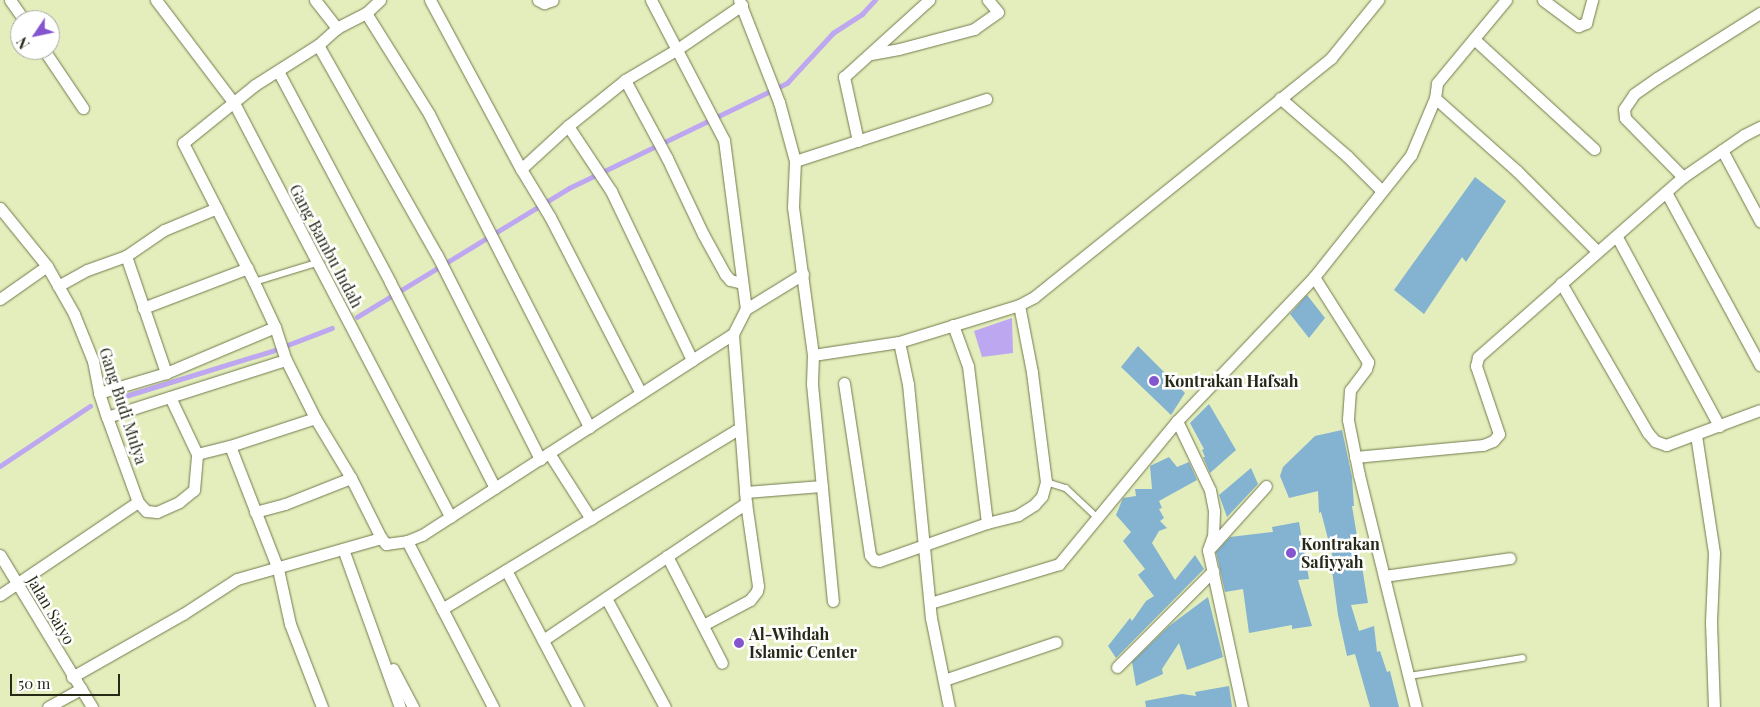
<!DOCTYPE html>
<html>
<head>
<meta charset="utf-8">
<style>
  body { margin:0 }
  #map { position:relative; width:1760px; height:707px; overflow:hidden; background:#e3eebc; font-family:"Playfair Display",serif }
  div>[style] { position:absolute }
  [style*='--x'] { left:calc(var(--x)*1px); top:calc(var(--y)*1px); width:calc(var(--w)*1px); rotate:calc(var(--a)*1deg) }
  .water>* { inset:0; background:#bea7f1 }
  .stream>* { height:4.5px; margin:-2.25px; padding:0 2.25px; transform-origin:2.25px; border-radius:2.25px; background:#bea7f1 }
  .building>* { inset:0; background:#84b2d1 }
  .roads { filter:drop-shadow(0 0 1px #717a4c) drop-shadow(0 0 1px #717a4c) }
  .service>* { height:5.5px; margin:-2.75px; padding:0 2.75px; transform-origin:2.75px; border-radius:2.75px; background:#fff }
  .minor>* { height:11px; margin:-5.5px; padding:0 5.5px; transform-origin:5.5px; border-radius:5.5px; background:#fff }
  .dots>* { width:14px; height:14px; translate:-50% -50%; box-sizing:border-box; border:2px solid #fff; border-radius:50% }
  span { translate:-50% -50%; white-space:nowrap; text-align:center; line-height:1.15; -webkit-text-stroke:5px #fff; paint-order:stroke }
  .street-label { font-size:16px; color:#252916 }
  .poi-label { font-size:16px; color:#252916; font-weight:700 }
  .left { translate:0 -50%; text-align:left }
  .north { position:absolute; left:10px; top:10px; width:50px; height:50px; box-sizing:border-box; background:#fff; border:1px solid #a8a9a2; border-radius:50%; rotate:236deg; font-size:14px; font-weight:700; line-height:20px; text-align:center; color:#252916 }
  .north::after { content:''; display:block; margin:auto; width:18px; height:22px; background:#8355ce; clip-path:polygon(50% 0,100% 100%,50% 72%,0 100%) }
  .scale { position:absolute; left:10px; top:674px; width:110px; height:22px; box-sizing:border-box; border:2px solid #252916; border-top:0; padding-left:6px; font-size:15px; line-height:18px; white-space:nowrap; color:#252916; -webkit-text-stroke:4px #fff; paint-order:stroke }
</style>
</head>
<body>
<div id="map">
  <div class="water">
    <div style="clip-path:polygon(1012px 318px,1013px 353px,982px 357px,974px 331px)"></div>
  </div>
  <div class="stream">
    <div style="--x:357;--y:317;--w:248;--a:-31.3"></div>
    <div style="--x:569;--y:188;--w:242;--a:-25.7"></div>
    <div style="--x:787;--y:83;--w:68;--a:-47.4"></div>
    <div style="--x:833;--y:33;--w:35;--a:-33"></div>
    <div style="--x:862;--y:14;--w:19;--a:-47"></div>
    <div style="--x:119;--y:398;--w:160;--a:-17.1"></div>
    <div style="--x:272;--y:351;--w:64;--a:-21"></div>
    <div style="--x:0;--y:466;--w:108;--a:-33.7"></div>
  </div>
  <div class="building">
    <div style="clip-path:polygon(1475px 177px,1506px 201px,1466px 262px,1462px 257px,1424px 314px,1394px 290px)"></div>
    <div style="clip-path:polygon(1307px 295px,1325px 318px,1309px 338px,1290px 314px)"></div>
    <div style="clip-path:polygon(1138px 346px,1185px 393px,1171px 415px,1121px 367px)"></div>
    <div style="clip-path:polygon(1209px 404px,1236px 450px,1210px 473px,1203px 457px,1205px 457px,1202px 450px,1204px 449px,1190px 423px)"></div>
    <div style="clip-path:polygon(1342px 430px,1352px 477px,1354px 506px,1352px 506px,1368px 603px,1351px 605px,1359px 631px,1374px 626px,1377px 652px,1380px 651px,1387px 672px,1390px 671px,1399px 707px,1370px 707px,1355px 654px,1347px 656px,1338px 615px,1331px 563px,1334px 562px,1321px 512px,1319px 513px,1318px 491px,1289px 498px,1280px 476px,1283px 467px,1315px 436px)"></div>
    <div style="clip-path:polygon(1169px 457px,1177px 467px,1189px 462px,1197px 480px,1159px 501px,1162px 508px,1159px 509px,1164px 518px,1160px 521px,1167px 528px,1159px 531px,1152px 543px,1175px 580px,1195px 555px,1204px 569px,1116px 658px,1108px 646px,1130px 618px,1132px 621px,1146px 601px,1154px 596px,1138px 575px,1145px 569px,1123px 541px,1131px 532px,1116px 515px,1123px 498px,1136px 496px,1135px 489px,1152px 489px,1150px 466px)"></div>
    <div style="clip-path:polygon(1251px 468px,1258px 484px,1227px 517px,1219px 495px)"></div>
    <div style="clip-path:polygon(1299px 522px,1309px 579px,1298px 580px,1312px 626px,1292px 629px,1292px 625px,1249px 633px,1243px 589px,1225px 592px,1216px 552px,1230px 537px,1273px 532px,1272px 527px)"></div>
    <div style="clip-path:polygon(1208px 597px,1223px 657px,1187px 670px,1179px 643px,1162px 669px,1163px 674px,1136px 686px,1132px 662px,1169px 626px)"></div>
    <div style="clip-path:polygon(1229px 686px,1232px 707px,1146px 707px,1145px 701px,1182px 694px,1196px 696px,1195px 692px)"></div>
  </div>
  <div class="roads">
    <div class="service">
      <div style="--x:254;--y:282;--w:65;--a:-17"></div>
      <div style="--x:1046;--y:482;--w:21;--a:17"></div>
      <div style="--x:1066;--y:488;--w:44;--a:43.2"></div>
      <div style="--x:1409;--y:676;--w:115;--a:-9"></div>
    </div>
    <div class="minor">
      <div style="--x:10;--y:0;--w:24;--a:55"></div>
      <div style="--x:156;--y:0;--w:129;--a:52.9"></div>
      <div style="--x:234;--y:103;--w:467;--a:62.4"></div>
      <div style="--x:315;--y:0;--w:36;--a:52"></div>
      <div style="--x:380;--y:0;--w:19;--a:137"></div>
      <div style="--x:366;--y:13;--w:33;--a:153"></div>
      <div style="--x:337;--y:28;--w:25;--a:138"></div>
      <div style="--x:318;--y:45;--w:75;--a:147.6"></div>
      <div style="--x:255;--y:85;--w:92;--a:141.1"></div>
      <div style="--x:183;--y:143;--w:156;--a:62.9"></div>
      <div style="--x:254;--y:282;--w:50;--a:65"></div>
      <div style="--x:275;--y:327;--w:35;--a:72"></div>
      <div style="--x:286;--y:360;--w:65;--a:63.4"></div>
      <div style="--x:315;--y:418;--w:70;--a:59"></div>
      <div style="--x:351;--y:478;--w:67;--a:63.4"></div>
      <div style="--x:381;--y:538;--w:8;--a:50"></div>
      <div style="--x:386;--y:544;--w:21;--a:-8"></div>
      <div style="--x:407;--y:541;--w:16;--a:-22"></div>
      <div style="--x:422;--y:535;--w:322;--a:-32.9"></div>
      <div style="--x:692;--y:360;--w:187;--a:-115.6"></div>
      <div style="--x:611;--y:191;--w:78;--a:-123.5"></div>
      <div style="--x:430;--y:0;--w:192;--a:61.7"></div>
      <div style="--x:521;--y:169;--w:56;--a:58.9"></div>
      <div style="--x:550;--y:217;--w:198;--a:62.7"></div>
      <div style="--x:538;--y:0;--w:7;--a:27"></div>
      <div style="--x:544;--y:3;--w:9;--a:-18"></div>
      <div style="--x:651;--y:0;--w:158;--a:62.5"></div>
      <div style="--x:724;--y:140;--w:170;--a:82.6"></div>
      <div style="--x:739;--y:0;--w:110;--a:68.6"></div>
      <div style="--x:779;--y:102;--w:61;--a:74.8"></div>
      <div style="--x:795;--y:161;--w:46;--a:92.5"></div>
      <div style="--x:793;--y:207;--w:149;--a:82.3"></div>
      <div style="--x:813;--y:355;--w:29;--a:92"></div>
      <div style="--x:812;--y:384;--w:218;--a:84.5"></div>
      <div style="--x:1543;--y:0;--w:44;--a:36.6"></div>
      <div style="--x:1578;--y:26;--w:9;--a:-21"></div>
      <div style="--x:1586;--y:23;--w:24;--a:-75"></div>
      <div style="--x:366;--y:13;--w:119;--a:58"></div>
      <div style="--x:429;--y:114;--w:352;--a:62.9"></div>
      <div style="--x:1474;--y:39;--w:163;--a:42.5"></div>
      <div style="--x:318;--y:45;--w:241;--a:60.5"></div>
      <div style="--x:437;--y:255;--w:229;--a:63.2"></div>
      <div style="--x:44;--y:50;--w:70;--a:56.1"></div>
      <div style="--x:871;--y:54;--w:28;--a:-10"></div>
      <div style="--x:899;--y:49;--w:78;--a:-14.9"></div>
      <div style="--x:974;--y:29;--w:29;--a:-35"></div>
      <div style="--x:998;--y:12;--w:16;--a:-130"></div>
      <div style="--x:278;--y:71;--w:239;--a:62"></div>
      <div style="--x:390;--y:282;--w:231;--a:63"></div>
      <div style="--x:625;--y:80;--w:89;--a:61.7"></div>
      <div style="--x:667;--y:158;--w:84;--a:64.7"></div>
      <div style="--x:703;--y:234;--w:46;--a:61.2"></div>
      <div style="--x:725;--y:274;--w:8;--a:50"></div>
      <div style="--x:730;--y:280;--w:12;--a:14"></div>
      <div style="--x:1280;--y:98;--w:89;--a:40.9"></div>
      <div style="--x:1347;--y:156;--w:49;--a:45"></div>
      <div style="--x:1435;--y:98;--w:110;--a:41.7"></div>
      <div style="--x:1517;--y:171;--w:113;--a:45"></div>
      <div style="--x:858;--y:141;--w:66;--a:-102.3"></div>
      <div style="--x:844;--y:77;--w:115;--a:-42.2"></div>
      <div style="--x:1722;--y:150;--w:81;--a:61.8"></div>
      <div style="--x:795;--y:161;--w:201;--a:-18"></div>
      <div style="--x:521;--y:169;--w:64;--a:-42.5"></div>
      <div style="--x:568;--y:126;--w:73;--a:-38.9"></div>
      <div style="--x:625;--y:80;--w:59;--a:-30.5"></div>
      <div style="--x:676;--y:50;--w:80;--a:-34.3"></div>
      <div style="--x:1683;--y:177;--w:83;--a:-134.5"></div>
      <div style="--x:1625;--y:118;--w:9;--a:-96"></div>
      <div style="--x:1624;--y:109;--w:18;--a:-56"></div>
      <div style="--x:1634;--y:94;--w:28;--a:-35"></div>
      <div style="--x:1657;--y:78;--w:122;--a:-32.3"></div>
      <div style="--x:1666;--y:192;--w:197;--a:61.5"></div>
      <div style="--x:0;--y:208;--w:75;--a:51"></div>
      <div style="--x:47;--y:266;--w:55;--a:60.6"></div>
      <div style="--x:74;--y:314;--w:51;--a:68"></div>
      <div style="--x:93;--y:361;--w:33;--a:79"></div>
      <div style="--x:99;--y:393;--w:25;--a:72"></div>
      <div style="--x:107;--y:417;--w:90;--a:70"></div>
      <div style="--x:138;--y:502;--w:12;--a:48"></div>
      <div style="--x:146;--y:511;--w:11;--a:5"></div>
      <div style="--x:157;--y:512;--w:24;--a:-24"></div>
      <div style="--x:179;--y:502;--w:19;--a:-39"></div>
      <div style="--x:194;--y:490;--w:36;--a:-85"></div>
      <div style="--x:1617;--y:237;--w:215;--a:61.6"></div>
      <div style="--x:126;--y:256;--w:124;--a:71.1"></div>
      <div style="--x:1314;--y:277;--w:101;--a:57.6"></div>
      <div style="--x:1368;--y:362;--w:7;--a:106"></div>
      <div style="--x:1366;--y:369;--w:26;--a:127"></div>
      <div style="--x:1350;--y:390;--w:30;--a:94"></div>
      <div style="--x:1348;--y:420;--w:56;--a:78.7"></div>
      <div style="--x:1359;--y:475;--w:239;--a:76.2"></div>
      <div style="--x:1561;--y:283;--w:173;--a:59.9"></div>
      <div style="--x:1648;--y:433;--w:11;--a:49"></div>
      <div style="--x:1655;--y:441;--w:12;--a:20"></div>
      <div style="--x:1666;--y:445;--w:100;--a:-20.4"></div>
      <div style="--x:58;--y:286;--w:33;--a:-29"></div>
      <div style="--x:87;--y:270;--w:41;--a:-19.7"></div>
      <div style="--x:126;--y:256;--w:46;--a:-34.4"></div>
      <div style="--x:164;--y:230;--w:57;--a:-22.5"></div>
      <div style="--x:0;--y:299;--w:57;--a:-35.1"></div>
      <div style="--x:143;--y:308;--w:112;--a:-20.9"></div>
      <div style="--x:953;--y:325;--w:44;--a:69.9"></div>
      <div style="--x:968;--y:366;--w:158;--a:83.1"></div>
      <div style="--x:899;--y:342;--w:43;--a:77.9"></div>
      <div style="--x:908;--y:384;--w:235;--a:84.4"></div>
      <div style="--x:931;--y:618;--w:91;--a:78.6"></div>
      <div style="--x:813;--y:355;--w:87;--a:-8.6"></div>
      <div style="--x:899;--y:342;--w:126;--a:-17.1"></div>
      <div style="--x:1019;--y:305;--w:17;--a:-28"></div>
      <div style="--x:1034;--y:297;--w:381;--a:-38.8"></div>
      <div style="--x:1331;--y:58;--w:75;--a:-51"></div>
      <div style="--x:692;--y:360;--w:49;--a:-32.4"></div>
      <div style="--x:844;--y:383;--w:174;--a:81.4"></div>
      <div style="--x:870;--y:555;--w:6;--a:51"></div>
      <div style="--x:874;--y:560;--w:5;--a:11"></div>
      <div style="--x:879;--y:561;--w:114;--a:-19.4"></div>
      <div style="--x:987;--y:523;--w:32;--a:-14"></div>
      <div style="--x:1018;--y:515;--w:19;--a:-32"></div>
      <div style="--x:1034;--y:505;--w:12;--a:-48"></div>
      <div style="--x:1042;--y:496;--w:15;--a:-74"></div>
      <div style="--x:1046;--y:482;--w:111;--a:-97.3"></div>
      <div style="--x:1032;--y:372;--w:68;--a:-101"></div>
      <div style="--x:99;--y:393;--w:70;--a:-16.6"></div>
      <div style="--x:166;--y:373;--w:118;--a:-22.9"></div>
      <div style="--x:170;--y:397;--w:63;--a:64.7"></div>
      <div style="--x:197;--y:454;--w:34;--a:-14"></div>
      <div style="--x:230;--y:446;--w:89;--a:-18.2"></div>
      <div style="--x:107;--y:417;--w:188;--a:-17.7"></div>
      <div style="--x:1177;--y:421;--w:76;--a:64.4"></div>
      <div style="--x:1210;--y:490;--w:21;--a:79"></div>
      <div style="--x:1214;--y:511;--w:25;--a:92"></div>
      <div style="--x:1213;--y:536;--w:15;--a:110"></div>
      <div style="--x:1208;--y:550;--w:161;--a:77.8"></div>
      <div style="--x:1696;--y:435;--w:119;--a:81.3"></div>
      <div style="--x:1714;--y:553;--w:69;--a:92.5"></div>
      <div style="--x:1711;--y:622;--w:85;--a:88"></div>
      <div style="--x:230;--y:446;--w:132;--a:68.7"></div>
      <div style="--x:278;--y:569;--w:56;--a:77.7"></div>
      <div style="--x:290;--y:624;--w:89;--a:68.9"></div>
      <div style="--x:549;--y:453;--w:78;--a:57.5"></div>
      <div style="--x:1355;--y:457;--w:129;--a:-5.4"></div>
      <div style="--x:1483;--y:445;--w:11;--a:-22"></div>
      <div style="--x:1493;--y:441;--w:9;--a:-49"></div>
      <div style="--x:1499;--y:434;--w:72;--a:-108.7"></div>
      <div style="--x:1476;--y:366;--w:9;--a:-77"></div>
      <div style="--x:1478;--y:357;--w:273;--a:-41.3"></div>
      <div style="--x:1683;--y:177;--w:74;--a:-34.5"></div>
      <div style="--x:1744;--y:135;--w:18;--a:-27"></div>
      <div style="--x:745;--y:492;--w:77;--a:-4.5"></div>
      <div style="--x:255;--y:512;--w:31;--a:-15"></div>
      <div style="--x:285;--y:504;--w:71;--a:-21.5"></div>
      <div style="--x:407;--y:541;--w:187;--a:62.6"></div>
      <div style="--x:1211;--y:547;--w:82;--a:-48"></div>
      <div style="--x:343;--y:549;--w:168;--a:70.2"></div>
      <div style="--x:0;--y:555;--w:178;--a:58.8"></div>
      <div style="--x:667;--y:556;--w:120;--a:62.8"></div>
      <div style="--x:506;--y:570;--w:155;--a:62.3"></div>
      <div style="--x:1384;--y:576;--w:127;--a:-8.1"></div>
      <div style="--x:0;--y:595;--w:166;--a:-34"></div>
      <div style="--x:606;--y:598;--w:124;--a:61.6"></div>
      <div style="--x:930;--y:603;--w:135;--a:-16.8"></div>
      <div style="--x:1059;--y:564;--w:185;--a:-50.5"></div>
      <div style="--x:1177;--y:421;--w:199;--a:-46.4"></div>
      <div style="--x:1314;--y:277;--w:156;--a:-51.5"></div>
      <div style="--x:1411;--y:155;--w:62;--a:-67.2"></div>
      <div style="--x:1435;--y:98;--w:15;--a:-82"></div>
      <div style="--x:1437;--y:83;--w:108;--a:-50.3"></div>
      <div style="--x:442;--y:609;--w:349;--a:-31.3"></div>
      <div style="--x:703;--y:625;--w:53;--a:-28"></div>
      <div style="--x:750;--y:600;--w:11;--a:-52"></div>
      <div style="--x:757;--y:591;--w:5;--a:-79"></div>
      <div style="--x:758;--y:586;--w:84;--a:-98.2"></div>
      <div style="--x:746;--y:503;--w:169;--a:-94.4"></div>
      <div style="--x:733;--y:334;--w:28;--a:-63"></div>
      <div style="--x:746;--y:309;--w:67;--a:-31.6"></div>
      <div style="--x:543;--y:640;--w:245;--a:-34"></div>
      <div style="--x:1117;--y:667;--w:136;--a:-45"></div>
      <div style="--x:393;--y:669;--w:43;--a:62.2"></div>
      <div style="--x:72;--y:677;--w:128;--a:-29.6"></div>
      <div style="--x:183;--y:614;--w:64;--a:-32.9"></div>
      <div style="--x:237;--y:579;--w:150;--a:-15.9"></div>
      <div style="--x:944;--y:680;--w:118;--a:-18.7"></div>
      <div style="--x:48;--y:707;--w:38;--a:-29"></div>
    </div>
  </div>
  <div class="dots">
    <div style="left:1154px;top:381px;background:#8355ce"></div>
    <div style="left:1291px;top:553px;background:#8355ce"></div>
    <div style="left:739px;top:643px;background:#8355ce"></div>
  </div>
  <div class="street-label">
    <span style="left:326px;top:246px;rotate:62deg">Gang Bambu Indah</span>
    <span style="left:123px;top:406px;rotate:72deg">Gang Budi Mulya</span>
    <span style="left:51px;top:610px;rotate:59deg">Jalan Saiyo</span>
  </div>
  <div class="poi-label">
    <span class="left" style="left:1164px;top:381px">Kontrakan Hafsah</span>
    <span class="left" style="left:1301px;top:553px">Kontrakan<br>Safiyyah</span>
    <span class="left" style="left:749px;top:643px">Al-Wihdah<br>Islamic Center</span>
  </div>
  <div class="north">N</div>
  <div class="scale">50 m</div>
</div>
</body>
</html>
